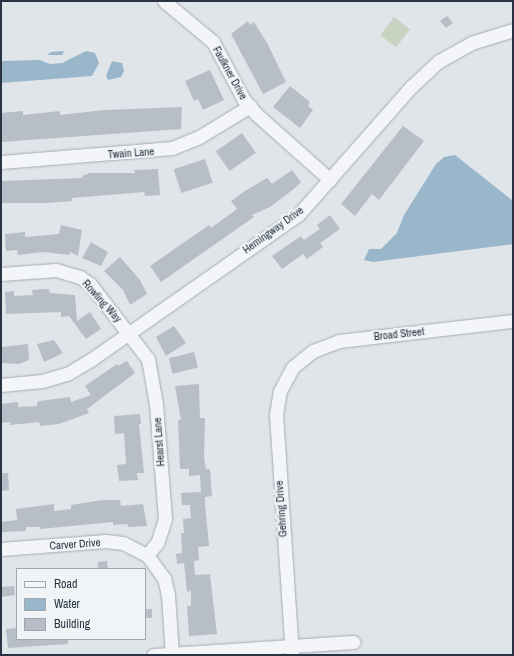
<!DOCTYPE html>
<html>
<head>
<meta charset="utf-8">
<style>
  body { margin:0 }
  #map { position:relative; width:514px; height:656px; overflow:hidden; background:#e0e5ea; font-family:"Archivo Narrow",sans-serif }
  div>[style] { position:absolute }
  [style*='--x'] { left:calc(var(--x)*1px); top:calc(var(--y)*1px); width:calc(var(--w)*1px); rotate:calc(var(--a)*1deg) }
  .green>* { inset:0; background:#c8d4c1; transform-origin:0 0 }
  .water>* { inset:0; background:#9ab6cb }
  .building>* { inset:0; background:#b7bec7; transform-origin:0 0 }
  .roads { filter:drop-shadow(0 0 1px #a5acb4) drop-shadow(0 0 1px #a5acb4) }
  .minor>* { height:13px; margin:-6.5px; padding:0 6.5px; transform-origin:6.5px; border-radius:6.5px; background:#f3f5f8 }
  span { translate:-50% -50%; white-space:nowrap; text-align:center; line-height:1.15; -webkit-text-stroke:4px #f0f4f7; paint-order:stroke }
  .street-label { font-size:11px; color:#283442 }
  .frame { position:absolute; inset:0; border:2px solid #283442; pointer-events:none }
  .legend { position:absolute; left:16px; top:568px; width:130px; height:72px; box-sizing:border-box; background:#f0f4f7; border:1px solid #a0a7af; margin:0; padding:5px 7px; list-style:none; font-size:12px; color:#283442 }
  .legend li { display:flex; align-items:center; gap:8px; height:20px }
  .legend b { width:20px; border:1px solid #a0a7af }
</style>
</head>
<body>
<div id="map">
  <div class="green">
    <div style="left:394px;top:17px;width:20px;height:23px;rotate:37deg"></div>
  </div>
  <div class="water">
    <div style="clip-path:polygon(64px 51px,62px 55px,47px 55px,51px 52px)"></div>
    <div style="clip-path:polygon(86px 51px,95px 53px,99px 63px,92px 76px,1px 83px,1px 61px,40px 60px,50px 64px,62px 63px)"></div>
    <div style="clip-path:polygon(112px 61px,122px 63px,124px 71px,121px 77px,108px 80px,106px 76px)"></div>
    <div style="clip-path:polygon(455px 155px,513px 201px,513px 244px,373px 262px,364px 260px,369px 249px,381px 249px,397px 233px,404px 215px,436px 164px,444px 157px)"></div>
  </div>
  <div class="building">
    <div style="clip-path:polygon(447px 16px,453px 23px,446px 28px,440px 21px)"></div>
    <div style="clip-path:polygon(248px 21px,250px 25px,254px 22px,267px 43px,286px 82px,263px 94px,231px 34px)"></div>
    <div style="clip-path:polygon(210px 70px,224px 100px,203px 110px,198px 99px,194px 101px,185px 81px)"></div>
    <div style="clip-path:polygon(290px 86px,310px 102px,308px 106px,313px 110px,300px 128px,273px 107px)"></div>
    <div style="clip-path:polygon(182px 107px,181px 129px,1px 142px,1px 113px,23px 111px,23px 115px,60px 111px,60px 115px,104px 110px)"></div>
    <div style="clip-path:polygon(403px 126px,424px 141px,379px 200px,372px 194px,355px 216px,341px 204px)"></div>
    <div style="left:242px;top:133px;width:24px;height:32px;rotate:55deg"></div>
    <div style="left:205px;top:159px;width:25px;height:33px;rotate:72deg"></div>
    <div style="clip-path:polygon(158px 169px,160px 195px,145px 196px,144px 192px,72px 198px,72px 201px,46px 203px,1px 203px,1px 181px,83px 178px,82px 176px,90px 173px,135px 173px,134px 170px)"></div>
    <div style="clip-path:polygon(292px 170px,301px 182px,295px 188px,270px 207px,252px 215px,254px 217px,161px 282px,150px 266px,209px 225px,211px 228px,237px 209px,231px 201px,245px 191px,267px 178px,272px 184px)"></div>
    <div style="clip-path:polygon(330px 215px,340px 229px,320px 243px,323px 247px,307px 259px,303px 254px,282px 269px,272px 256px,301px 236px,304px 240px,320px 229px,317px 225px)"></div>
    <div style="clip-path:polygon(61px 225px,82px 230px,78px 256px,70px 252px,70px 255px,43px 252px,18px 255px,17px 250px,6px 251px,5px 234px,25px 232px,25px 237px,59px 234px)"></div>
    <div style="clip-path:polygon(91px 242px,108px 252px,101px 266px,82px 258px)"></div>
    <div style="clip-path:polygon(120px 257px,140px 280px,147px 294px,130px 305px,123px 290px,104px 271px)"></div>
    <div style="clip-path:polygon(49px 289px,50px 293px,75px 295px,77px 321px,90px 312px,101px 329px,86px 339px,69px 316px,61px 317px,61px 312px,6px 314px,5px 292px,14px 291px,14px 296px,33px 295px,32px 290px)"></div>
    <div style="clip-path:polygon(174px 326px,186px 343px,166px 356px,156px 337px)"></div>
    <div style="clip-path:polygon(54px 340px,63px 353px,44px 362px,37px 344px)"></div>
    <div style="clip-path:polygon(28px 344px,29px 360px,19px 364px,1px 363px,1px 347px)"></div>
    <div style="left:194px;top:352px;width:16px;height:26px;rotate:76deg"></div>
    <div style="clip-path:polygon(127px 361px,135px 373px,87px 409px,89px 413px,59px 424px,40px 426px,39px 422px,10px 425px,10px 422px,1px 423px,1px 404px,18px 402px,18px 407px,37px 406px,37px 402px,40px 401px,70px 397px,71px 402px,91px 395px,85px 386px,117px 364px,118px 366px)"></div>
    <div style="clip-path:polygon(199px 384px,200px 418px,205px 418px,204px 458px,206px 469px,210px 469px,212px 496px,205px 497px,205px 504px,209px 546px,198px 547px,199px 560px,194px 561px,195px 575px,210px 574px,217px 634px,189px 636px,187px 606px,191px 606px,191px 591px,187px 592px,184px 563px,177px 564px,176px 554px,182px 553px,181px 533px,184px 533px,183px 519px,191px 518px,190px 505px,182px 505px,181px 493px,201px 492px,200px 475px,189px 476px,189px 469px,180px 469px,178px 420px,181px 420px,175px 386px)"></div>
    <div style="clip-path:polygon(140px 414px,141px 424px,139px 424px,144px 473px,137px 473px,138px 480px,119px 481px,117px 465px,126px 464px,124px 433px,115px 434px,114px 416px)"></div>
    <div style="clip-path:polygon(1px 473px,8px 473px,9px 490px,1px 491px)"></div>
    <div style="clip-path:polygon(103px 500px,120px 500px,121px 506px,143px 504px,147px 526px,128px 527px,128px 524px,113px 525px,113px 522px,40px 529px,40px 527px,26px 527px,26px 531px,1px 532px,1px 522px,17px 520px,16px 509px,54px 504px,54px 511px,71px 509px,71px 505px)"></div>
    <div style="clip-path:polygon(107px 561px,108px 569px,98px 569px,98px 562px)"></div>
    <div style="clip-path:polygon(14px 586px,15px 595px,1px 597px,1px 587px)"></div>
    <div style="left:145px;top:609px;width:7px;height:9px"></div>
    <div style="clip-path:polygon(17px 628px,17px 639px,68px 639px,68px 644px,8px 648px,6px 629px)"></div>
  </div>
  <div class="roads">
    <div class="minor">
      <div style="--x:164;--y:1;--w:64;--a:39.9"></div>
      <div style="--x:213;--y:42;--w:66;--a:61.9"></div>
      <div style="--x:244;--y:100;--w:18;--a:49"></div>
      <div style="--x:256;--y:114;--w:99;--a:41.7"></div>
      <div style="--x:1;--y:162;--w:172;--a:-4.7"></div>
      <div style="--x:172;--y:148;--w:29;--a:-22"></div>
      <div style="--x:199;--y:137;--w:60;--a:-31.3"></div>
      <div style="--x:1;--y:274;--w:55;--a:-4.2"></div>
      <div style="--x:56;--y:270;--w:25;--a:16"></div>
      <div style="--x:80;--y:277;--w:12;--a:35"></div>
      <div style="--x:90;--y:284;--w:95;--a:52.3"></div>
      <div style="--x:148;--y:359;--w:46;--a:79.9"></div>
      <div style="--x:156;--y:404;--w:115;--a:85.5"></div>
      <div style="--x:165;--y:519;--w:25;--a:108"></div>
      <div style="--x:157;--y:543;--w:16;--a:130"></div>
      <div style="--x:1;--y:385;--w:41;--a:-5.6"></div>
      <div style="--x:42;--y:381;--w:26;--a:-16"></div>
      <div style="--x:67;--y:374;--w:29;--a:-31"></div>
      <div style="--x:92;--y:359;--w:251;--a:-35"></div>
      <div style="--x:298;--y:215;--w:171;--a:-48.6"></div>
      <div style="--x:411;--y:87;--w:38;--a:-43"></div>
      <div style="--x:439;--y:61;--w:37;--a:-29"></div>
      <div style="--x:471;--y:43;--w:44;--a:-17.2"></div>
      <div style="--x:1;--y:549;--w:105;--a:-4.4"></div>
      <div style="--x:106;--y:541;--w:17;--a:7"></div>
      <div style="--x:123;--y:543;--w:27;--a:27"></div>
      <div style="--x:147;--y:555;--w:29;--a:54"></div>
      <div style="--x:164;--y:578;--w:17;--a:77"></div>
      <div style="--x:168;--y:595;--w:60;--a:86.2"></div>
      <div style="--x:153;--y:655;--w:201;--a:-3.7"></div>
      <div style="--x:292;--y:655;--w:241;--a:-93.8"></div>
      <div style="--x:276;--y:415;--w:24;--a:-81"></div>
      <div style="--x:280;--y:391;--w:27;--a:-62"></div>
      <div style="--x:293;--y:367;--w:26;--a:-39"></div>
      <div style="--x:313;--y:351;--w:28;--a:-21"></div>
      <div style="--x:339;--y:341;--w:175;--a:-6.6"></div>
    </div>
  </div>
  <div class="street-label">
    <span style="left:230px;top:73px;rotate:61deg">Faulkner Drive</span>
    <span style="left:131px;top:153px;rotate:-4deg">Twain Lane</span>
    <span style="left:273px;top:230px;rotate:-36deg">Hemingway Drive</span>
    <span style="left:102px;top:301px;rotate:48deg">Rowling Way</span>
    <span style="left:399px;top:334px;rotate:-6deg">Broad Street</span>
    <span style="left:159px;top:442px;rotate:-94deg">Hearst Lane</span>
    <span style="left:281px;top:509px;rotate:-94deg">Gehring Drive</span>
    <span style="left:75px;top:544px;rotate:-4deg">Carver Drive</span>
  </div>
  <div class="frame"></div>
  <ul class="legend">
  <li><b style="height:5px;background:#f3f5f8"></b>Road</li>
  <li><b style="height:11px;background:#9ab6cb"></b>Water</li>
  <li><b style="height:11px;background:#b7bec7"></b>Building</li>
  </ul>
</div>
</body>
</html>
